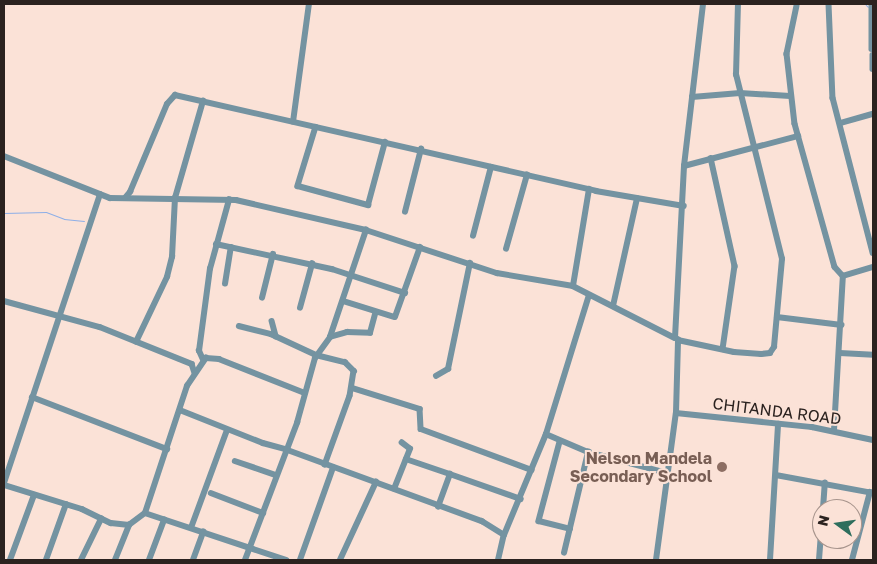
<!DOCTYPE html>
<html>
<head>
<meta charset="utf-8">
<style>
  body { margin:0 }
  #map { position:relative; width:877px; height:564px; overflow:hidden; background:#fbe2d7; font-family:"Golos Text",sans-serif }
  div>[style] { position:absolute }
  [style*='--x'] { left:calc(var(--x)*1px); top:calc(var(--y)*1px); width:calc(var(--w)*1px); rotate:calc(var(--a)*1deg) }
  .stream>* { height:1px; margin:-0.5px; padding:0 0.5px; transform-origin:0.5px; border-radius:0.5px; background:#8eafe7 }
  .street>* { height:5.5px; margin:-2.75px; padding:0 2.75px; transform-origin:2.75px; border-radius:2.75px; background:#7493a1 }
  .dots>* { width:14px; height:14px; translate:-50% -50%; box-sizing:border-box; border:2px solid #fbe2d7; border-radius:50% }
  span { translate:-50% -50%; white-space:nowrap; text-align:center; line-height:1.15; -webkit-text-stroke:4px #fbe2d7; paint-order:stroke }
  .street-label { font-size:16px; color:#2b221f }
  .education-label { font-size:16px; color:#785e54; font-weight:700 }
  .right { translate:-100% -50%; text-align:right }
  .frame { position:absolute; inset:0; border:5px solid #2b221f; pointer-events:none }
  .north { position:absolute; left:812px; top:499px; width:50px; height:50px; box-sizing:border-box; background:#fbe2d7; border:1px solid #a8958d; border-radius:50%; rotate:284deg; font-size:14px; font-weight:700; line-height:20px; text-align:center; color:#2b221f }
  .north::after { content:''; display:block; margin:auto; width:18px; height:22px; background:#2e6e5d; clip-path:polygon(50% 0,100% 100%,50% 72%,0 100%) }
</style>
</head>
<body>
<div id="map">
  <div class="stream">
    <div style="--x:865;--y:4;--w:4;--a:45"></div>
    <div style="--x:4;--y:213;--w:42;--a:-1.4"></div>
    <div style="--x:46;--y:212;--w:19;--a:21"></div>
    <div style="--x:64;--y:219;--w:20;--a:6"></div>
  </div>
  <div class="street">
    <div style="--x:829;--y:4;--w:94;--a:87.6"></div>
    <div style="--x:833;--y:98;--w:160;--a:75.5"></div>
    <div style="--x:872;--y:4;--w:45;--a:90"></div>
    <div style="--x:797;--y:6;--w:49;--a:101.8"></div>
    <div style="--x:787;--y:54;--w:70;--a:83.5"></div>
    <div style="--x:795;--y:124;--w:148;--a:74.4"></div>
    <div style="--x:835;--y:267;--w:12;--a:48"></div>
    <div style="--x:873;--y:55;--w:14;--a:90"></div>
    <div style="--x:692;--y:97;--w:48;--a:-4.8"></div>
    <div style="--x:740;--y:93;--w:50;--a:3.4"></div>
    <div style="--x:293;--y:122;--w:119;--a:-82.3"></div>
    <div style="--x:841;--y:123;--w:33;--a:-16"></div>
    <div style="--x:316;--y:127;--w:62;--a:107"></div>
    <div style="--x:298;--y:186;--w:73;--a:15.2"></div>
    <div style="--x:368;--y:205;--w:65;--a:-74.9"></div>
    <div style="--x:4;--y:156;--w:114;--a:21.6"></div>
    <div style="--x:110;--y:198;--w:126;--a:0.9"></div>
    <div style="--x:236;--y:200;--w:133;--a:13"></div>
    <div style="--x:366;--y:230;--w:138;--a:18.2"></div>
    <div style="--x:497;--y:273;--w:77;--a:9.7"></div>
    <div style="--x:573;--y:286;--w:114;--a:27"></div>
    <div style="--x:711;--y:158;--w:111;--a:77.5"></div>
    <div style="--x:735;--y:266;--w:84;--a:98.2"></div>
    <div style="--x:684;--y:166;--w:118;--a:-14.7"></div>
    <div style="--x:125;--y:198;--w:8;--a:-50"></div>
    <div style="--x:130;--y:192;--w:95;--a:-67.2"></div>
    <div style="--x:167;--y:104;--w:12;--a:-48"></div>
    <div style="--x:175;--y:95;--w:432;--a:12.8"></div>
    <div style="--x:596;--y:191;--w:89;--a:9.7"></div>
    <div style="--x:405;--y:212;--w:65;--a:-75.7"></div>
    <div style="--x:473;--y:236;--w:71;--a:-75.4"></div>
    <div style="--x:216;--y:244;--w:119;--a:12.2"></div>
    <div style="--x:332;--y:269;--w:77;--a:18.2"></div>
    <div style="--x:506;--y:249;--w:77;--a:-74.2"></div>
    <div style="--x:225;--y:284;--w:37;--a:-81"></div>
    <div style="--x:573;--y:286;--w:98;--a:-80.6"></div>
    <div style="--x:262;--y:298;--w:45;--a:-76"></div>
    <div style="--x:4;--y:301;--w:99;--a:15.2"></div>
    <div style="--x:100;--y:327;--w:99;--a:21.9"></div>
    <div style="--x:192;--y:364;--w:9;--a:72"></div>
    <div style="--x:343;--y:301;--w:54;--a:17.1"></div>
    <div style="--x:395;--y:317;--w:74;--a:-70.3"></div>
    <div style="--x:613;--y:306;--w:110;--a:-77.4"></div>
    <div style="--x:300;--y:308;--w:46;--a:-74.7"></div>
    <div style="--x:777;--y:317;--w:65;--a:7"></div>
    <div style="--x:272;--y:321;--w:16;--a:75"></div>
    <div style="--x:239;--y:326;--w:33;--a:14"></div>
    <div style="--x:271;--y:334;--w:50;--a:25"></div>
    <div style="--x:316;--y:355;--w:30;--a:14"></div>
    <div style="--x:345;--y:362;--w:13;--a:45"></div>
    <div style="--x:354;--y:371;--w:25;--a:99"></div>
    <div style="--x:350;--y:396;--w:73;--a:109.9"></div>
    <div style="--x:330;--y:337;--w:18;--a:-16"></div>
    <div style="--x:347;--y:332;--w:23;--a:2"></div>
    <div style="--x:370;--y:333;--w:20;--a:-75"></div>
    <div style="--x:678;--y:340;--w:57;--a:12.1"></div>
    <div style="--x:734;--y:352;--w:27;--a:4"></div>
    <div style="--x:761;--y:354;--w:9;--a:-6"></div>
    <div style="--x:770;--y:353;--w:7;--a:-56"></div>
    <div style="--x:774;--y:347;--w:88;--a:-84.8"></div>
    <div style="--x:782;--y:259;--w:190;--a:-104"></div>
    <div style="--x:736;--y:75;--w:71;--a:-88.4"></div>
    <div style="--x:136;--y:342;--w:72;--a:-64.5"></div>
    <div style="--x:167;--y:277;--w:21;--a:-76"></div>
    <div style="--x:172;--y:257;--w:59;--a:-87.1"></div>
    <div style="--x:175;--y:198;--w:101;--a:-73.9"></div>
    <div style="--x:840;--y:353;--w:33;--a:3"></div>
    <div style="--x:203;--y:360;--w:10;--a:-114"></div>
    <div style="--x:199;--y:351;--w:83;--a:-82.4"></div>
    <div style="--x:210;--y:269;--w:72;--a:-74.6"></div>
    <div style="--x:436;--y:376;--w:14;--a:-30"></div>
    <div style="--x:448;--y:369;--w:108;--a:-78.3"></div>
    <div style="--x:352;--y:388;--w:71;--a:17.2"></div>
    <div style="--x:420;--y:409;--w:20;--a:87"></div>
    <div style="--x:421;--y:429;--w:118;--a:20.3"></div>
    <div style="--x:32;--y:397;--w:145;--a:21.1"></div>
    <div style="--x:180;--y:410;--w:89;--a:21.7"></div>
    <div style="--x:263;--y:443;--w:23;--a:15"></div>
    <div style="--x:285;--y:449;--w:210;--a:20.1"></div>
    <div style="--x:482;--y:521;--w:26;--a:32"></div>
    <div style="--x:676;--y:413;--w:137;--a:5.9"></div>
    <div style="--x:812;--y:427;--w:62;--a:12"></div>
    <div style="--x:834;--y:430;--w:154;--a:-86.7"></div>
    <div style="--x:843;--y:276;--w:31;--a:-17"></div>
    <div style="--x:546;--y:434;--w:46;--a:23.2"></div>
    <div style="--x:588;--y:452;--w:82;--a:14.9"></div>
    <div style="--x:560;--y:442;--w:82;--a:104.9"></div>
    <div style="--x:539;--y:521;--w:32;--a:14"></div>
    <div style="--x:406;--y:459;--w:46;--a:18.8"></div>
    <div style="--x:235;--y:461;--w:43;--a:18.9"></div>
    <div style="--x:776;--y:475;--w:99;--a:10.5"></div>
    <div style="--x:4;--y:483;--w:304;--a:-71.6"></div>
    <div style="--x:4;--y:485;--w:82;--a:17.1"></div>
    <div style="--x:82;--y:509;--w:32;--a:26"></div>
    <div style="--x:111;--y:523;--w:18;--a:6"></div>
    <div style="--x:129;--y:525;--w:20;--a:-37"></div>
    <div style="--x:145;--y:513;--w:134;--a:-71.7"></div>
    <div style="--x:187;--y:386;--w:34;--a:-56"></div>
    <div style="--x:206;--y:358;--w:13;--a:4"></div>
    <div style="--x:219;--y:359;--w:92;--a:21.6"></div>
    <div style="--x:394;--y:489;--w:43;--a:-68.2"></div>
    <div style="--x:410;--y:449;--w:10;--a:-143"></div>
    <div style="--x:211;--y:493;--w:56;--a:21"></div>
    <div style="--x:438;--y:507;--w:35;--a:-70"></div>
    <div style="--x:450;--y:474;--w:75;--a:19.4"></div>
    <div style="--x:823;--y:509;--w:26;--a:-86"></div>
    <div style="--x:145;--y:513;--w:149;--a:18.4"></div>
    <div style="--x:191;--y:528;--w:104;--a:-69.8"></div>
    <div style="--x:564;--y:553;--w:104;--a:-76.6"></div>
    <div style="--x:10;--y:560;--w:69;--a:-69.7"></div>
    <div style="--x:46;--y:560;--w:59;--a:-70.3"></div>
    <div style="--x:81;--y:560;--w:46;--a:-64"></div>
    <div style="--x:115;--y:560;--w:38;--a:-68"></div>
    <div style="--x:149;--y:560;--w:43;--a:-69.4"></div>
    <div style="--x:193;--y:560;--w:30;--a:-70"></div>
    <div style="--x:245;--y:560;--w:147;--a:-69.2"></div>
    <div style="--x:297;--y:423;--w:67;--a:-74.5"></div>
    <div style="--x:315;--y:358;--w:26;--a:-54"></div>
    <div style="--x:330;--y:337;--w:113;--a:-71.4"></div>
    <div style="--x:300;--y:560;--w:98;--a:-70.3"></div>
    <div style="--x:340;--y:560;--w:86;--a:-65.2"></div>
    <div style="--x:498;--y:560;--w:26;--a:-77"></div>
    <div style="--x:504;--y:535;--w:109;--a:-67.4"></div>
    <div style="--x:546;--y:434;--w:145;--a:-72.8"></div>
    <div style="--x:656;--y:560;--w:148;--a:-82.3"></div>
    <div style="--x:676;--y:413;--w:73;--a:-88.4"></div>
    <div style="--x:678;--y:340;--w:4;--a:-146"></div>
    <div style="--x:675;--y:338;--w:172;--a:-87"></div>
    <div style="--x:684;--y:166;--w:163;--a:-83.3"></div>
    <div style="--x:770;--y:560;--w:136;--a:-86.6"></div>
    <div style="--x:819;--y:560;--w:40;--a:-85.7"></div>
    <div style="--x:852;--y:560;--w:70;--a:-75.2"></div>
  </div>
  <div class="dots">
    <div style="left:722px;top:467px;background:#8d6e63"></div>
  </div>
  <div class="street-label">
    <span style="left:777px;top:411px;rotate:7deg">CHITANDA ROAD</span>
  </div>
  <div class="education-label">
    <span class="right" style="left:712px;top:467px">Nelson Mandela<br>Secondary School</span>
  </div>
  <div class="frame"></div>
  <div class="north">N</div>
</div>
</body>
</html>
